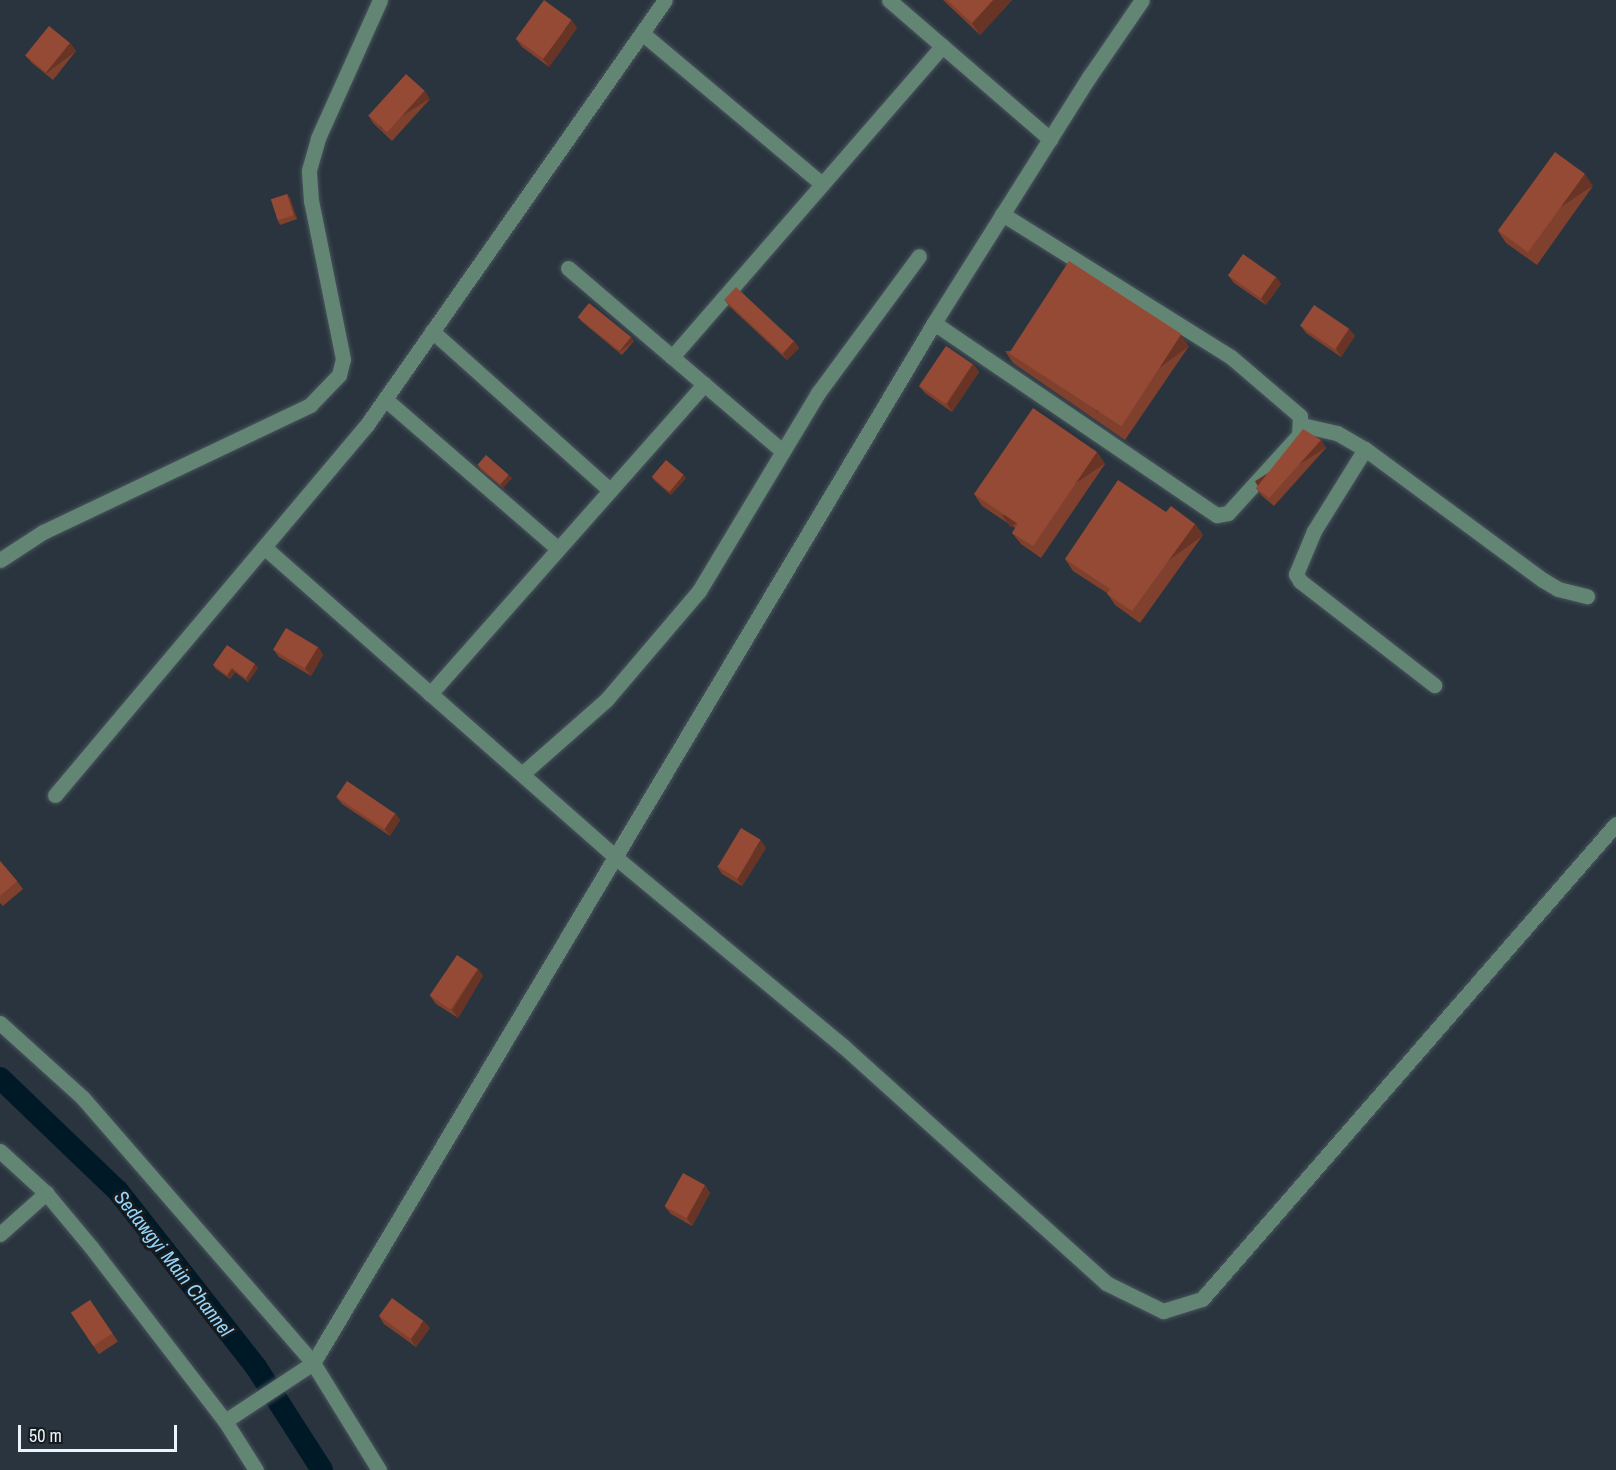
<!DOCTYPE html>
<html>
<head>
<meta charset="utf-8">
<style>
  body { margin:0 }
  #map { position:relative; width:1616px; height:1470px; overflow:hidden; background:#29343e; font-family:"Archivo Narrow",sans-serif }
  div>[style] { position:absolute }
  [style*='--x'] { left:calc(var(--x)*1px); top:calc(var(--y)*1px); width:calc(var(--w)*1px); rotate:calc(var(--a)*1deg) }
  .canal>* { height:22px; margin:-11px; padding:0 11px; transform-origin:11px; border-radius:11px; background:#001926 }
  .roads { filter:drop-shadow(0 0 2px #48535c) drop-shadow(0 0 2px #48535c) }
  .minor>* { height:15px; margin:-7.5px; padding:0 7.5px; transform-origin:7.5px; border-radius:7.5px; background:#638574 }
  .wall>* { inset:0; background:#80402e; transform-origin:0 0 }
  .shaded-wall>* { inset:0; background:#683425; transform-origin:0 0 }
  .building>* { inset:0; background:#954a35; transform-origin:0 0 }
  span { translate:-50% -50%; white-space:nowrap; text-align:center; line-height:1.15; -webkit-text-stroke:6px #161b1f; paint-order:stroke }
  .water-label { font-size:20px; color:#95d5f9; font-style:italic }
  .scale { position:absolute; left:18px; top:1425px; width:159px; height:27px; box-sizing:border-box; border:3px solid #ecf3f9; border-top:0; padding-left:8px; font-size:18px; line-height:21px; white-space:nowrap; color:#ecf3f9; -webkit-text-stroke:4px #161b1f; paint-order:stroke }
</style>
</head>
<body>
<div id="map">
  <div class="canal">
    <div style="--x:0;--y:1078;--w:163;--a:43.8"></div>
    <div style="--x:118;--y:1191;--w:224;--a:51.9"></div>
    <div style="--x:256;--y:1367;--w:122;--a:57.3"></div>
  </div>
  <div class="roads">
    <div class="minor">
      <div style="--x:889;--y:0;--w:213;--a:40.8"></div>
      <div style="--x:642;--y:33;--w:235;--a:40"></div>
      <div style="--x:568;--y:268;--w:282;--a:40.5"></div>
      <div style="--x:934;--y:323;--w:342;--a:34.2"></div>
      <div style="--x:1217;--y:515;--w:11;--a:-10"></div>
      <div style="--x:1228;--y:513;--w:105;--a:-47.7"></div>
      <div style="--x:1299;--y:435;--w:19;--a:-87"></div>
      <div style="--x:1300;--y:416;--w:91;--a:-139.5"></div>
      <div style="--x:1231;--y:357;--w:270;--a:-148"></div>
      <div style="--x:432;--y:331;--w:239;--a:41.8"></div>
      <div style="--x:672;--y:357;--w:412;--a:-49"></div>
      <div style="--x:385;--y:399;--w:229;--a:40.9"></div>
      <div style="--x:1302;--y:425;--w:36;--a:13"></div>
      <div style="--x:1337;--y:433;--w:32;--a:30"></div>
      <div style="--x:1365;--y:449;--w:221;--a:36.4"></div>
      <div style="--x:1543;--y:580;--w:17;--a:31"></div>
      <div style="--x:1558;--y:589;--w:30;--a:14"></div>
      <div style="--x:1365;--y:449;--w:97;--a:121.9"></div>
      <div style="--x:1314;--y:531;--w:47;--a:112.7"></div>
      <div style="--x:1296;--y:574;--w:8;--a:60"></div>
      <div style="--x:1300;--y:581;--w:170;--a:37.8"></div>
      <div style="--x:264;--y:547;--w:467;--a:41.4"></div>
      <div style="--x:614;--y:856;--w:298;--a:39.7"></div>
      <div style="--x:843;--y:1046;--w:354;--a:42"></div>
      <div style="--x:1106;--y:1283;--w:64;--a:26.2"></div>
      <div style="--x:1163;--y:1311;--w:41;--a:-17.1"></div>
      <div style="--x:1202;--y:1299;--w:630;--a:-48.93"></div>
      <div style="--x:0;--y:560;--w:51;--a:-33.1"></div>
      <div style="--x:43;--y:532;--w:296;--a:-25.4"></div>
      <div style="--x:310;--y:405;--w:42;--a:-46"></div>
      <div style="--x:339;--y:375;--w:16;--a:-76"></div>
      <div style="--x:343;--y:359;--w:161;--a:-101.4"></div>
      <div style="--x:311;--y:201;--w:31;--a:-94"></div>
      <div style="--x:309;--y:170;--w:33;--a:-74"></div>
      <div style="--x:318;--y:138;--w:151;--a:-65.8"></div>
      <div style="--x:430;--y:694;--w:414;--a:-48.5"></div>
      <div style="--x:522;--y:774;--w:113;--a:-41.4"></div>
      <div style="--x:607;--y:699;--w:142;--a:-49.6"></div>
      <div style="--x:699;--y:591;--w:231;--a:-59"></div>
      <div style="--x:818;--y:393;--w:170;--a:-53.6"></div>
      <div style="--x:55;--y:795;--w:483;--a:-49.9"></div>
      <div style="--x:366;--y:426;--w:520;--a:-54.94"></div>
      <div style="--x:0;--y:1023;--w:110;--a:42.1"></div>
      <div style="--x:82;--y:1097;--w:352;--a:49"></div>
      <div style="--x:313;--y:1363;--w:126;--a:58.3"></div>
      <div style="--x:0;--y:1151;--w:62;--a:42.4"></div>
      <div style="--x:46;--y:1193;--w:70;--a:50.2"></div>
      <div style="--x:91;--y:1247;--w:220;--a:52.4"></div>
      <div style="--x:225;--y:1421;--w:58;--a:57.7"></div>
      <div style="--x:0;--y:1234;--w:62;--a:-41.7"></div>
      <div style="--x:225;--y:1421;--w:105;--a:-33.4"></div>
      <div style="--x:313;--y:1363;--w:1211;--a:-59.16"></div>
      <div style="--x:934;--y:323;--w:291;--a:-57.8"></div>
      <div style="--x:1089;--y:77;--w:93;--a:-55.5"></div>
    </div>
  </div>
  <div class="wall">
    <div style="clip-path:polygon(943px 0,1012px 0,980px 35px)"></div>
    <div style="clip-path:polygon(577px 28px,549px 67px,522px 47px,516px 39px)"></div>
    <div style="clip-path:polygon(70px 43px,76px 51px,53px 80px,32px 63px,26px 56px)"></div>
    <div style="clip-path:polygon(430px 99px,392px 141px,373px 123px,368px 115px)"></div>
    <div style="clip-path:polygon(1593px 186px,1537px 265px,1506px 243px,1498px 231px)"></div>
    <div style="clip-path:polygon(287px 194px,290px 198px,297px 219px,280px 225px,278px 221px)"></div>
    <div style="clip-path:polygon(1228px 275px,1276px 277px,1281px 284px,1266px 305px,1234px 283px)"></div>
    <div style="clip-path:polygon(724px 299px,794px 341px,799px 348px,787px 360px,729px 306px)"></div>
    <div style="clip-path:polygon(578px 317px,631px 337px,634px 341px,622px 355px,581px 321px)"></div>
    <div style="clip-path:polygon(1301px 326px,1349px 329px,1355px 336px,1341px 357px,1306px 333px)"></div>
    <div style="clip-path:polygon(1189px 346px,1125px 440px,1013px 363px,1005px 351px)"></div>
    <div style="clip-path:polygon(973px 364px,979px 372px,952px 412px,925px 393px,919px 386px)"></div>
    <div style="clip-path:polygon(1321px 440px,1326px 448px,1274px 506px,1262px 496px,1256px 488px)"></div>
    <div style="clip-path:polygon(1097px 452px,1105px 464px,1041px 558px,1021px 544px,1012px 533px,1015px 528px,982px 506px,974px 494px)"></div>
    <div style="clip-path:polygon(478px 465px,512px 478px,503px 488px,480px 469px)"></div>
    <div style="clip-path:polygon(652px 477px,686px 478px,671px 495px,655px 481px)"></div>
    <div style="clip-path:polygon(1166px 512px,1195px 524px,1203px 535px,1140px 623px,1115px 605px,1107px 593px,1073px 571px,1065px 559px)"></div>
    <div style="clip-path:polygon(318px 647px,323px 655px,311px 676px,279px 657px,273px 649px)"></div>
    <div style="clip-path:polygon(213px 665px,258px 668px,248px 682px,235px 672px,230px 679px,216px 669px)"></div>
    <div style="clip-path:polygon(336px 797px,395px 813px,400px 820px,390px 836px,342px 804px)"></div>
    <div style="clip-path:polygon(766px 848px,742px 886px,722px 874px,717px 866px)"></div>
    <div style="clip-path:polygon(0 861px,17px 881px,23px 889px,3px 906px,0 903px)"></div>
    <div style="clip-path:polygon(478px 969px,483px 976px,458px 1018px,436px 1004px,431px 997px)"></div>
    <div style="clip-path:polygon(705px 1185px,710px 1193px,692px 1226px,671px 1214px,665px 1207px)"></div>
    <div style="left:90px;top:1300px;width:50px;height:23px;rotate:56deg"></div>
    <div style="clip-path:polygon(379px 1316px,430px 1328px,416px 1347px,384px 1324px)"></div>
  </div>
  <div class="shaded-wall">
    <div style="clip-path:polygon(993px 0,1012px 0,980px 35px,972px 23px)"></div>
    <div style="clip-path:polygon(572px 20px,577px 28px,549px 67px,543px 59px)"></div>
    <div style="left:70px;top:43px;width:10px;height:37px;rotate:53deg"></div>
    <div style="left:425px;top:91px;width:9px;height:57px;rotate:58deg"></div>
    <div style="left:1585px;top:174px;width:14px;height:97px;rotate:56deg"></div>
    <div style="clip-path:polygon(287px 194px,290px 198px,297px 219px,294px 215px)"></div>
    <div style="clip-path:polygon(1276px 277px,1281px 284px,1266px 305px,1261px 298px)"></div>
    <div style="clip-path:polygon(1349px 329px,1355px 336px,1341px 357px,1336px 349px)"></div>
    <div style="left:1181px;top:335px;width:14px;height:113px;rotate:54deg"></div>
    <div style="left:631px;top:337px;width:5px;height:18px;rotate:53deg"></div>
    <div style="clip-path:polygon(794px 341px,799px 348px,787px 360px,783px 354px)"></div>
    <div style="clip-path:polygon(973px 364px,979px 372px,952px 412px,947px 404px)"></div>
    <div style="left:1321px;top:440px;width:9px;height:78px;rotate:58deg"></div>
    <div style="left:1097px;top:452px;width:14px;height:114px;rotate:56deg"></div>
    <div style="clip-path:polygon(509px 475px,512px 478px,503px 488px,500px 484px)"></div>
    <div style="clip-path:polygon(684px 475px,686px 478px,671px 495px,668px 491px)"></div>
    <div style="left:1195px;top:524px;width:14px;height:107px;rotate:54deg"></div>
    <div style="clip-path:polygon(318px 647px,323px 655px,311px 676px,305px 668px)"></div>
    <div style="clip-path:polygon(255px 664px,258px 668px,248px 682px,246px 678px)"></div>
    <div style="clip-path:polygon(232px 668px,235px 672px,230px 679px,227px 675px)"></div>
    <div style="clip-path:polygon(395px 813px,400px 820px,390px 836px,384px 828px)"></div>
    <div style="clip-path:polygon(761px 840px,766px 848px,742px 886px,737px 879px)"></div>
    <div style="clip-path:polygon(478px 969px,483px 976px,458px 1018px,452px 1010px)"></div>
    <div style="clip-path:polygon(705px 1185px,710px 1193px,692px 1226px,687px 1218px)"></div>
    <div style="clip-path:polygon(424px 1321px,430px 1328px,416px 1347px,411px 1339px)"></div>
  </div>
  <div class="building">
    <div style="left:544px;top:0;width:34px;height:48px;rotate:36deg"></div>
    <div style="clip-path:polygon(947px 0,993px 0,972px 23px)"></div>
    <div style="left:49px;top:26px;width:27px;height:38px;rotate:39deg"></div>
    <div style="left:406px;top:74px;width:25px;height:56px;rotate:42deg"></div>
    <div style="left:1555px;top:152px;width:37px;height:97px;rotate:36deg"></div>
    <div style="left:287px;top:194px;width:22px;height:17px;rotate:72deg"></div>
    <div style="left:1243px;top:254px;width:40px;height:26px;rotate:35deg"></div>
    <div style="left:1069px;top:261px;width:134px;height:110px;rotate:33deg"></div>
    <div style="left:736px;top:287px;width:79px;height:17px;rotate:43deg"></div>
    <div style="left:589px;top:303px;width:54px;height:18px;rotate:39deg"></div>
    <div style="left:1314px;top:305px;width:42px;height:25px;rotate:34deg"></div>
    <div style="left:946px;top:346px;width:32px;height:48px;rotate:34deg"></div>
    <div style="clip-path:polygon(1033px 408px,1097px 452px,1033px 546px,1012px 533px,1018px 524px,974px 494px)"></div>
    <div style="clip-path:polygon(1303px 429px,1321px 440px,1269px 498px,1256px 488px)"></div>
    <div style="left:486px;top:455px;width:30px;height:13px;rotate:41deg"></div>
    <div style="left:666px;top:460px;width:23px;height:22px;rotate:40deg"></div>
    <div style="clip-path:polygon(1118px 480px,1166px 512px,1171px 506px,1195px 524px,1132px 611px,1107px 594px,1110px 589px,1065px 559px)"></div>
    <div style="left:286px;top:628px;width:37px;height:25px;rotate:31deg"></div>
    <div style="clip-path:polygon(227px 645px,255px 664px,246px 678px,232px 668px,227px 675px,213px 665px)"></div>
    <div style="left:347px;top:781px;width:58px;height:19px;rotate:34deg"></div>
    <div style="left:741px;top:828px;width:23px;height:45px;rotate:31deg"></div>
    <div style="clip-path:polygon(0 861px,17px 881px,0 896px)"></div>
    <div style="left:457px;top:955px;width:25px;height:49px;rotate:34deg"></div>
    <div style="left:683px;top:1173px;width:25px;height:38px;rotate:29deg"></div>
    <div style="left:392px;top:1298px;width:39px;height:22px;rotate:36deg"></div>
    <div style="left:90px;top:1300px;width:40px;height:23px;rotate:56deg"></div>
  </div>
  <div class="water-label">
    <span style="left:174px;top:1263px;rotate:52deg">Sedawgyi Main Channel</span>
  </div>
  <div class="scale">50 m</div>
</div>
</body>
</html>
